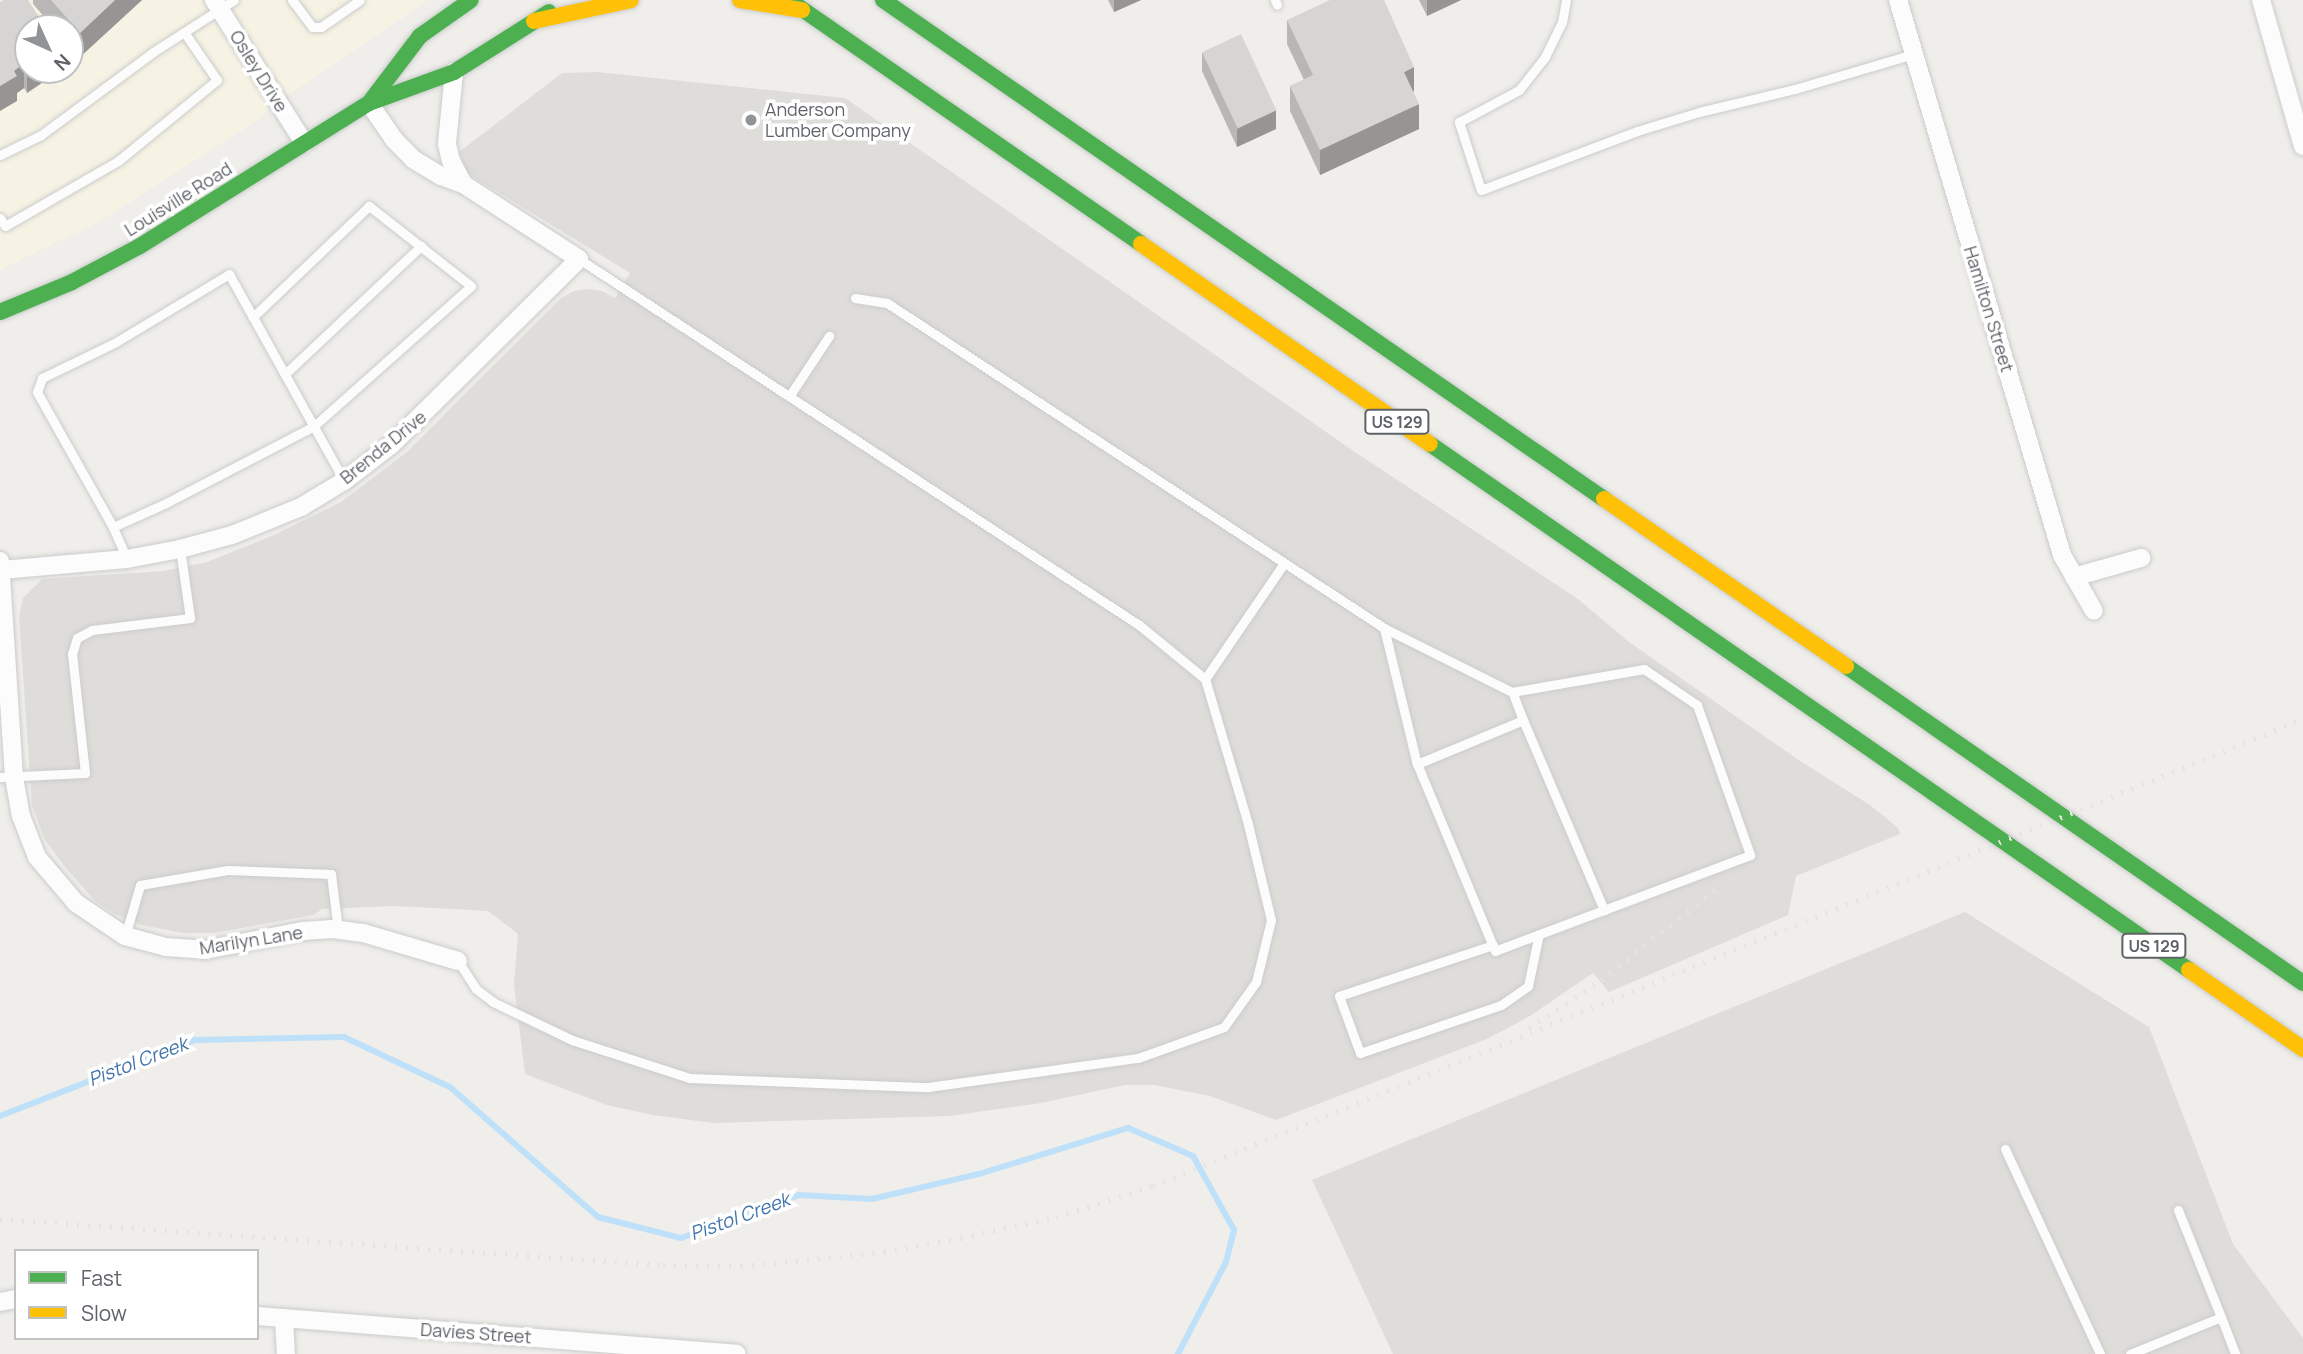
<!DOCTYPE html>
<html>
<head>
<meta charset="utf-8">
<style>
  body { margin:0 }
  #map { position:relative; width:2303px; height:1354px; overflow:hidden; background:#efeeea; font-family:Manrope,sans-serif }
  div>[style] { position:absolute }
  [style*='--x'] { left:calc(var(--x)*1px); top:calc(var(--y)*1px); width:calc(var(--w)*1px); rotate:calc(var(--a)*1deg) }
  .commercial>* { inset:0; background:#f7f3e4 }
  .industrial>* { inset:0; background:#dfddda }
  .stream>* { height:6px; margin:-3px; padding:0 3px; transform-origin:3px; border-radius:3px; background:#bfe0f9 }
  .roads { filter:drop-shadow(0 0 2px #cbcccc) drop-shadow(0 0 2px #cbcccc) }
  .lane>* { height:9px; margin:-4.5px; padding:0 4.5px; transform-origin:4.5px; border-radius:4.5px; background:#fdfcfc }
  .street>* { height:18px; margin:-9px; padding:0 9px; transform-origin:9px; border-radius:9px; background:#fdfcfc }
  .fast>* { height:16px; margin:-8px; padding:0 8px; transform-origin:8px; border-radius:8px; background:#4caf50 }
  .slow>* { height:16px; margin:-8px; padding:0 8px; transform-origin:8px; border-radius:8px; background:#ffc107 }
  .rail>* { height:5px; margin-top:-2.5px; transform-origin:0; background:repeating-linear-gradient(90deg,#e4e4e4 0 2px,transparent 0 11px) }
  .wall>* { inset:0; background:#b8b7b5 }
  .shaded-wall>* { inset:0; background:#969594 }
  .building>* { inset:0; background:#d6d5d3; transform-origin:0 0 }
  .dots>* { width:19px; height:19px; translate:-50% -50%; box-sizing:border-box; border:4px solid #fff; border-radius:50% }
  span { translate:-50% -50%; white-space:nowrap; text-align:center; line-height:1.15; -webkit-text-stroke:7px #fff; paint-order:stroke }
  .shield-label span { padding:2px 5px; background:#fff; border:2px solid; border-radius:5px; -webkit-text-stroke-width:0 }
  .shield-label { font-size:16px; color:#5f6368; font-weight:700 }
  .street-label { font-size:18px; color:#5f6368 }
  .poi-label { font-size:18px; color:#5f6368 }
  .left { translate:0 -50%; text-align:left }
  .water-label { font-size:19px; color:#4174aa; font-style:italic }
  .legend { position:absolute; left:14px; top:1249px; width:245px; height:91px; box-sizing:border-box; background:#fff; border:2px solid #bfc1c3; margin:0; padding:9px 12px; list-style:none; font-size:21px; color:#5f6368 }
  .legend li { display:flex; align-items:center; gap:14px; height:35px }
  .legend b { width:35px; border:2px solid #bfc1c3 }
  .north { position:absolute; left:14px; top:14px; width:70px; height:70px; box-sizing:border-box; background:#fff; border:2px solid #bfc1c3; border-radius:50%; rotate:135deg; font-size:19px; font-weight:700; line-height:28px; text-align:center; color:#5f6368 }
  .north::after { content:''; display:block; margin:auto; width:24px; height:32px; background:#919496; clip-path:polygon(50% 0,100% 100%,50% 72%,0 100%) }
</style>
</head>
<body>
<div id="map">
  <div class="commercial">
    <div style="clip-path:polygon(evenodd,0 0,428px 0,267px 110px,259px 119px,102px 220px,0 270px,0 0,28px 28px,70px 28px,70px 70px,28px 70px,28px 28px)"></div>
  </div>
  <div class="industrial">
    <div style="clip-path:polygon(597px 72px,845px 98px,1355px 452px,1578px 599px,1629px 642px,1800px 761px,1870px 805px,1898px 828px,1900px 834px,1796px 876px,1788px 915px,1609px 992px,1593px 973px,1530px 1016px,1487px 1039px,1276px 1120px,1210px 1096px,1154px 1085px,1125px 1085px,1041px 1103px,949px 1116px,713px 1123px,653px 1115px,607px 1105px,525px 1074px,514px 984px,518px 934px,488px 911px,396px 906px,322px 909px,314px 915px,214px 933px,183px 933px,141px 925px,115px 914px,96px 902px,64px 866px,45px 840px,32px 805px,19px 617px,23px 598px,42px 579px,164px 571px,207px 562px,274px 535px,341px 502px,407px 452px,561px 298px,574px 291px,587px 289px,602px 291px,615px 298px,630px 273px,478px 180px,466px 172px,459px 152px,562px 73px)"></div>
    <div style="clip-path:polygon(1965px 912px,2149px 1027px,2233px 1244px,2303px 1338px,2303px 1354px,1393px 1354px,1312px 1180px)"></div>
  </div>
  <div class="stream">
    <div style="--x:0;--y:1116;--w:209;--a:-21.3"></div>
    <div style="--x:195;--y:1040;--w:149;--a:-1.2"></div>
    <div style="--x:344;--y:1037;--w:117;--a:25.3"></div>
    <div style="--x:450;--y:1087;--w:197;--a:41.3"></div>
    <div style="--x:598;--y:1217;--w:86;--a:14.2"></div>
    <div style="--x:681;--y:1238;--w:126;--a:-20"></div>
    <div style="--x:799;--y:1195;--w:73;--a:3.1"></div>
    <div style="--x:872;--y:1199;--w:110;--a:-13.2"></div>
    <div style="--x:979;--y:1174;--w:156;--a:-17.2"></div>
    <div style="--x:1128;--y:1128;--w:71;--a:23.3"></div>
    <div style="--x:1193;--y:1156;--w:85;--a:61"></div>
    <div style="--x:1234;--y:1230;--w:33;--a:104"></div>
    <div style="--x:1226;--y:1262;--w:104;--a:117.6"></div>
  </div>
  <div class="roads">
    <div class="lane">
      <div style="--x:292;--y:0;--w:34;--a:53"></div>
      <div style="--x:312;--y:27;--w:9;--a:0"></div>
      <div style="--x:321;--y:27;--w:47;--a:-34.7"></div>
      <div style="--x:1275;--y:0;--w:5;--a:68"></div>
      <div style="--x:1566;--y:0;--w:22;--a:100"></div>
      <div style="--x:1562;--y:22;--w:39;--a:116"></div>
      <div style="--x:1545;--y:57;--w:42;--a:128.2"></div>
      <div style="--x:1519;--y:90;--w:68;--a:151.9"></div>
      <div style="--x:1459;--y:122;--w:71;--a:72.1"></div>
      <div style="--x:1481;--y:190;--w:167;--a:-20.7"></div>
      <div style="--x:1637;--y:131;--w:65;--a:-17"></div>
      <div style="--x:1699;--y:112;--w:99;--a:-13.5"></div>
      <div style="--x:1795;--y:89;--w:123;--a:-16.5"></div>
      <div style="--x:0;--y:155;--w:46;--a:-26"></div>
      <div style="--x:41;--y:135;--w:139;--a:-36.5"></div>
      <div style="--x:153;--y:52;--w:96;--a:-32.7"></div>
      <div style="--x:0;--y:218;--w:9;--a:58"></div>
      <div style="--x:5;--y:226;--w:130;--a:-29.9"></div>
      <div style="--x:118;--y:161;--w:128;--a:-39.3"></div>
      <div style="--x:217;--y:80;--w:58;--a:-124.5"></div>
      <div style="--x:855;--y:298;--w:32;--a:9"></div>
      <div style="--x:887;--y:303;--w:594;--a:33.18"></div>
      <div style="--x:1384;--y:628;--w:143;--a:26.6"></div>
      <div style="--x:1512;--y:692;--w:134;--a:-9.9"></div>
      <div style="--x:1644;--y:669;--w:64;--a:34.2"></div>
      <div style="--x:1697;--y:705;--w:159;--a:70.5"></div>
      <div style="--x:1750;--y:855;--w:272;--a:159.4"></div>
      <div style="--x:1495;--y:951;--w:203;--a:-112.6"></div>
      <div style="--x:285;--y:374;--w:187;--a:-43.3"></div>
      <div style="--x:790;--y:395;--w:71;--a:-56.5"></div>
      <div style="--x:113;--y:527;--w:58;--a:-24.4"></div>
      <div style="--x:166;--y:503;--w:167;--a:-27.5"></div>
      <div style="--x:314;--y:426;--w:210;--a:-41.7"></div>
      <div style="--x:471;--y:286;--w:130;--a:-141.9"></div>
      <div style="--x:369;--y:206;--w:161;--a:136.3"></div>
      <div style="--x:127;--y:559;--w:35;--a:-114"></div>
      <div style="--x:113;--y:527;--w:155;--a:-119.4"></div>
      <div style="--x:37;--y:392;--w:15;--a:-70"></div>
      <div style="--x:42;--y:378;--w:82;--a:-25.9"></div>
      <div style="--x:116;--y:342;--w:132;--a:-31"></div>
      <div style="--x:229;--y:274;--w:237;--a:60.9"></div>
      <div style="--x:1384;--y:628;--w:140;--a:76.4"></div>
      <div style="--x:1417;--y:764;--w:115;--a:-22.5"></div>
      <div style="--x:1523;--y:720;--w:30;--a:-111"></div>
      <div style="--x:1205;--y:679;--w:140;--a:-55.7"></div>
      <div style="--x:1523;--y:720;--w:207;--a:66.9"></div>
      <div style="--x:0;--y:777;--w:85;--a:-2.7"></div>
      <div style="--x:85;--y:773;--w:120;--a:-96.2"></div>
      <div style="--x:72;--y:654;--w:17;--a:-73"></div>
      <div style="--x:77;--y:638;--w:17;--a:-28"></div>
      <div style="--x:92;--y:630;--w:99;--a:-7"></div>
      <div style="--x:190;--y:618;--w:70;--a:-98.2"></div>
      <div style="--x:125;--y:936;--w:53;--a:-73.6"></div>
      <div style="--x:140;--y:885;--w:89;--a:-9.7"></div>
      <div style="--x:228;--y:870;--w:103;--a:2.2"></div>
      <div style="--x:331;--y:874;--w:56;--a:82.9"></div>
      <div style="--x:1493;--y:945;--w:162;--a:161.7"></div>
      <div style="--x:1339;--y:996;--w:61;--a:69.8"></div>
      <div style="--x:1360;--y:1053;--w:149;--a:-18.8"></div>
      <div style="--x:1501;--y:1005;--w:33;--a:-35"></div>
      <div style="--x:1528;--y:986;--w:53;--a:-78.1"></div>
      <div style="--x:458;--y:961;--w:33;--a:57"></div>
      <div style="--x:476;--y:989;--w:21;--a:37"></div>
      <div style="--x:493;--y:1002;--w:88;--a:25.7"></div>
      <div style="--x:572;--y:1040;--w:124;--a:17.9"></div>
      <div style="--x:690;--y:1078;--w:238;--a:2.2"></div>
      <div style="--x:928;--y:1087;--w:212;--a:-7.9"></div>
      <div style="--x:1138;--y:1058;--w:91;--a:-19.8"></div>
      <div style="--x:1224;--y:1027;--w:55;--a:-54.6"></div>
      <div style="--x:1256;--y:982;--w:64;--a:-76.4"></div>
      <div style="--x:1271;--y:920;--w:99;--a:-103.5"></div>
      <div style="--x:1248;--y:824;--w:151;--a:-106.5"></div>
      <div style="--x:1205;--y:679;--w:85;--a:-140.7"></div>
      <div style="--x:1139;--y:625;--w:669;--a:-146.83"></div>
      <div style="--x:2005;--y:1149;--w:226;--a:65.1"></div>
      <div style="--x:2178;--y:1210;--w:115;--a:68.1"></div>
      <div style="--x:2130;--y:1354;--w:98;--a:-22.1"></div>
      <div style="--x:2221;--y:1317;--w:40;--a:69"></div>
    </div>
    <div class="street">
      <div style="--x:214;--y:0;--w:169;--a:57.8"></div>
      <div style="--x:1898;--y:0;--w:579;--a:73.54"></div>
      <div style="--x:2062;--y:555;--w:64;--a:60.3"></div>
      <div style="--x:2261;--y:0;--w:152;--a:74"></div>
      <div style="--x:454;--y:72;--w:72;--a:95.6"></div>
      <div style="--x:447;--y:144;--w:17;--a:77"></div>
      <div style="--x:451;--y:161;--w:26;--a:62"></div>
      <div style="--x:0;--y:561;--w:216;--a:86.3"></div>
      <div style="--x:14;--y:777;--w:40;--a:80"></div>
      <div style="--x:21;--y:816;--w:44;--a:68.7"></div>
      <div style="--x:37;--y:857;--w:60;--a:49.7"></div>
      <div style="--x:76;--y:903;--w:59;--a:34"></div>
      <div style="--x:125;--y:936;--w:42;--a:15"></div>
      <div style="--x:166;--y:947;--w:39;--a:4"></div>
      <div style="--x:205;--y:950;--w:100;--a:-11"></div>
      <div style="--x:303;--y:931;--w:30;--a:-4"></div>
      <div style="--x:333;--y:929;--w:30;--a:8"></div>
      <div style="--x:363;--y:933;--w:99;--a:16.4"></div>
      <div style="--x:1;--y:570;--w:126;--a:-5"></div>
      <div style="--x:127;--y:559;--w:54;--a:-10.7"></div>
      <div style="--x:180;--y:549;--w:54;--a:-15.1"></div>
      <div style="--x:232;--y:535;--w:74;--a:-22.1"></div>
      <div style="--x:301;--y:507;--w:50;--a:-31.2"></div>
      <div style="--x:344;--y:481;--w:59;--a:-37.5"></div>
      <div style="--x:391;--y:445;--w:264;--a:-44.7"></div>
      <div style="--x:579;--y:259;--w:138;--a:-147.1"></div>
      <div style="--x:463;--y:184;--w:23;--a:-160"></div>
      <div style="--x:441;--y:176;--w:33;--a:-149"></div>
      <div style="--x:413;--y:159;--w:29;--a:-134"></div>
      <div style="--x:393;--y:138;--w:42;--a:-124.4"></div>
      <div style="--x:2074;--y:577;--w:70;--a:-15.8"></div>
      <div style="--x:0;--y:1302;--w:16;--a:-11"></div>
      <div style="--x:257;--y:1316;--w:481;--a:4.5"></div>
      <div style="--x:284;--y:1318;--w:36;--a:87"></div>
    </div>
    <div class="fast">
      <div style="--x:789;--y:0;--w:428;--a:34.7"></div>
      <div style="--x:883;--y:0;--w:877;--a:34.69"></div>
      <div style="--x:369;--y:103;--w:84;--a:-52.7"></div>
      <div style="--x:420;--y:36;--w:62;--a:-35.2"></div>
      <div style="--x:0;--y:312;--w:78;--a:-22.6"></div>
      <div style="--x:72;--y:282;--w:77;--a:-27.9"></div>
      <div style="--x:140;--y:246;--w:270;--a:-32"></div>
      <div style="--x:369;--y:103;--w:90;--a:-20"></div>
      <div style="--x:454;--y:72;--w:112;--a:-32.3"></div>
      <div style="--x:1430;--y:444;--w:923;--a:34.72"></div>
      <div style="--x:1846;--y:666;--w:556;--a:34.75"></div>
    </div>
    <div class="slow">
      <div style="--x:740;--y:0;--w:63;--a:9.2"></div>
      <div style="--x:534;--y:21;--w:99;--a:-12.2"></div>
      <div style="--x:1141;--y:244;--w:351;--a:34.7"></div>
      <div style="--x:1604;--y:499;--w:294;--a:34.6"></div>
      <div style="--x:2189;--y:970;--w:139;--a:34.7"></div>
    </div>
  </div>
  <div class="rail">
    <div style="--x:1529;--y:1028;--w:87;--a:-33.7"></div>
    <div style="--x:1601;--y:980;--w:154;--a:-38.4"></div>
    <div style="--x:0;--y:1219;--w:665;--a:3.97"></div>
    <div style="--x:663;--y:1265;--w:78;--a:0.7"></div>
    <div style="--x:741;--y:1266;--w:144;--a:-5.6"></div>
    <div style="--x:884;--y:1252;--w:78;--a:-10.3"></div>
    <div style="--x:961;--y:1238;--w:97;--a:-12.5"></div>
    <div style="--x:1056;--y:1217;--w:102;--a:-17.7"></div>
    <div style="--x:1153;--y:1186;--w:1241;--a:-22.1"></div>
  </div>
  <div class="wall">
    <div style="clip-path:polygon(3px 0,58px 70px,58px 72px,27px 93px,24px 88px,17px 93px,17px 101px)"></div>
    <div style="clip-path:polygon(33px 0,142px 0,80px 57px,70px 46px,70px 28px,54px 28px,33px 4px)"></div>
    <div style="clip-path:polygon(1108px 0,1141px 0,1114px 12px)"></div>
    <div style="clip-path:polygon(1419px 0,1461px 0,1427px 16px)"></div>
    <div style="clip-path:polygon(1287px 20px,1414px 91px,1413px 92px,1419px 129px,1320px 175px,1290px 111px,1290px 86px,1304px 80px,1287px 44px)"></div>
    <div style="clip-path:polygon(1202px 52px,1276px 129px,1237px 147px,1202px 71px)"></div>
  </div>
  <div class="shaded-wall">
    <div style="clip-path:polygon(115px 0,142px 0,80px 57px,80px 33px)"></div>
    <div style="clip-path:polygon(1114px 0,1141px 0,1114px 12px)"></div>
    <div style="clip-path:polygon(1427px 0,1461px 0,1427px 16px)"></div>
    <div style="clip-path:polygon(24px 63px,24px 88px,17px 93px,17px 101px,0 111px,0 86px,14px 71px)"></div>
    <div style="clip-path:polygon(28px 67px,28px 70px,58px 70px,58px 72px,27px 93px,27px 68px)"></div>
    <div style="clip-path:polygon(1414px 67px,1414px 91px,1404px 96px,1404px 72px)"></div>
    <div style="clip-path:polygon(1419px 104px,1419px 129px,1320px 175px,1320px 150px)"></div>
    <div style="clip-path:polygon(1276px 110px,1276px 129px,1237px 147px,1237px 129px)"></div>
  </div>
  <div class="building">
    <div style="clip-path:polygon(3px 0,28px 0,46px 28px,28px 28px,28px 67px,27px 68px,24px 63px,14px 71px,17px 76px,0 86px,0 2px)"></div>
    <div style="clip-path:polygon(51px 0,115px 0,80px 33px)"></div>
    <div style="clip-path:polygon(1330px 0,1384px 0,1414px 67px,1404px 72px,1419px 104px,1320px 150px,1290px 86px,1313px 75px,1287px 20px)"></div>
    <div style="left:1241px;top:34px;width:84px;height:43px;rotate:65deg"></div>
  </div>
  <div class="dots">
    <div style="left:751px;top:120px;background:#919496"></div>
  </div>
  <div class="shield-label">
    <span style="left:1397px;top:422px">US 129</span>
    <span style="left:2154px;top:946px">US 129</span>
  </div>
  <div class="street-label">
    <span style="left:259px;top:71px;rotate:58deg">Osley Drive</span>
    <span style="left:178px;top:199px;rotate:-32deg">Louisville Road</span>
    <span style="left:1989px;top:309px;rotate:73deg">Hamilton Street</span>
    <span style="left:383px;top:447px;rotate:-39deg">Brenda Drive</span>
    <span style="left:251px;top:940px;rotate:-9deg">Marilyn Lane</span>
    <span style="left:476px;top:1333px;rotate:4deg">Davies Street</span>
  </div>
  <div class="poi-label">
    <span class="left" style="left:765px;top:120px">Anderson<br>Lumber Company</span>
  </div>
  <div class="water-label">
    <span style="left:138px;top:1062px;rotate:-21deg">Pistol Creek</span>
    <span style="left:740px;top:1217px;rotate:-20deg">Pistol Creek</span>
  </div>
  <ul class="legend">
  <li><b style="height:9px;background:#4caf50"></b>Fast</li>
  <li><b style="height:9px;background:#ffc107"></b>Slow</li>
  </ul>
  <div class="north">N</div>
</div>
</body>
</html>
